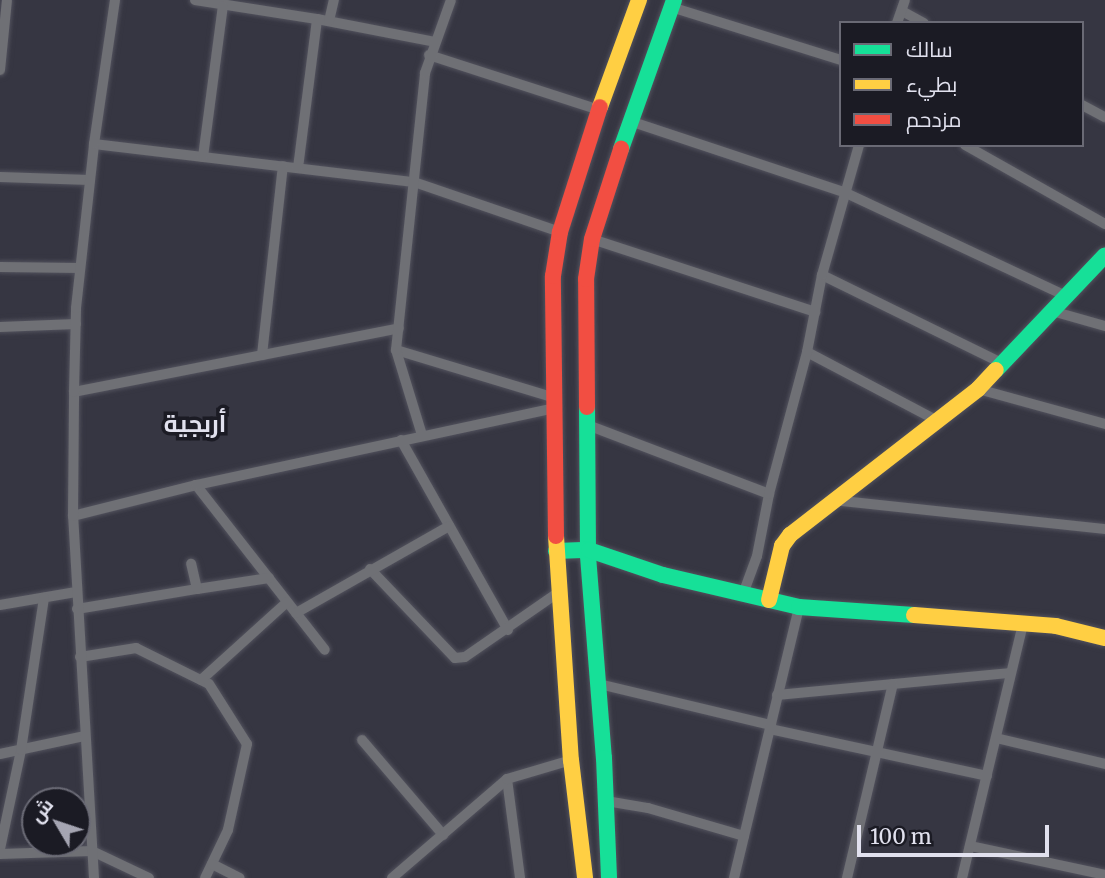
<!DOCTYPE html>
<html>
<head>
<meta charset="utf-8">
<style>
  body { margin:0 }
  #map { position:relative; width:1105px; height:878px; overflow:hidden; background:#363642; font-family:Merriweather,Cairo,serif }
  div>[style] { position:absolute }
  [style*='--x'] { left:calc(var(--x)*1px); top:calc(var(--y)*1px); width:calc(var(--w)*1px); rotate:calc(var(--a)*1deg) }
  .roads { filter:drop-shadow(0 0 2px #52525d) drop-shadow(0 0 2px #52525d) }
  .street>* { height:10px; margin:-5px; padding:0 5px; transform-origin:5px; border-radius:5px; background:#6f7075 }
  .fast>* { height:16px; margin:-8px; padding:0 8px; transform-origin:8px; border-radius:8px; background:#16e098 }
  .slow>* { height:16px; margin:-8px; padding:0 8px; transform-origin:8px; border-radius:8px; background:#ffcf43 }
  .jam>* { height:16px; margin:-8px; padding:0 8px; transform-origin:8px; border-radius:8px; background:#f24e42 }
  span { translate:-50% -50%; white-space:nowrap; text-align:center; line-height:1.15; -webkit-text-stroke:7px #1b1b24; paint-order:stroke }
  .district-label { font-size:24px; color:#e1e1ee; font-weight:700 }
  .legend { position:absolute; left:839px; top:21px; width:245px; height:126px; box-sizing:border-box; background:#1b1b24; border:2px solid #6a6a75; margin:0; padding:9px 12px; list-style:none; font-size:21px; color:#e1e1ee }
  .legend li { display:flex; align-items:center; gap:14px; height:35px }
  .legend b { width:35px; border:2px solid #6a6a75 }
  .north { position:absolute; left:21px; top:787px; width:70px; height:70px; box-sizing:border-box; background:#1b1b24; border:2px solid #6a6a75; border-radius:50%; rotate:309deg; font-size:19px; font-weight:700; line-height:28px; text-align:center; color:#e1e1ee }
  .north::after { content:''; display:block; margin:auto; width:24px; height:32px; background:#a5a5b2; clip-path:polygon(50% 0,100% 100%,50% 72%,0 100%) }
  .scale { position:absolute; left:857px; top:825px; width:192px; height:32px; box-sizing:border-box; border:4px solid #e1e1ee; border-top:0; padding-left:9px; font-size:21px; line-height:24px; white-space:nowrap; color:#e1e1ee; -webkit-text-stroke:5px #1b1b24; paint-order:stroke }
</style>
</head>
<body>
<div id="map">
  <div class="roads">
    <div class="street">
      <div style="--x:195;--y:0;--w:123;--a:8.9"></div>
      <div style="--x:317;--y:19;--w:120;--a:11"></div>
      <div style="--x:671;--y:7;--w:178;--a:17.3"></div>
      <div style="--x:902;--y:11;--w:25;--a:29"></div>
      <div style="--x:329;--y:21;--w:22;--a:-77"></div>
      <div style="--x:897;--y:23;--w:24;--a:-71"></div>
      <div style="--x:429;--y:55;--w:179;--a:17.9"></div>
      <div style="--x:0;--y:70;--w:70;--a:-84.3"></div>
      <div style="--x:1082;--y:105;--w:26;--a:28"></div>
      <div style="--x:630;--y:121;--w:228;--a:18.4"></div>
      <div style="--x:846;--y:193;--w:243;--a:25.1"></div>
      <div style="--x:94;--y:144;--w:322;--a:6.8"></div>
      <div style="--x:414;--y:182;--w:154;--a:18.9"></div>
      <div style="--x:965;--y:145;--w:161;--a:29.4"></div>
      <div style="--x:203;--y:157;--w:152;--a:-82.5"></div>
      <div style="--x:298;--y:168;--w:150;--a:-82.7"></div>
      <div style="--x:0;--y:177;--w:90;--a:1.9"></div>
      <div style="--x:592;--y:239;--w:235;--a:18.1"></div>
      <div style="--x:0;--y:267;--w:80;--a:0.7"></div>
      <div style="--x:822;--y:275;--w:200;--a:26.1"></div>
      <div style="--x:1052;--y:311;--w:55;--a:15.8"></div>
      <div style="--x:0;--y:327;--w:76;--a:-2.3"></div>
      <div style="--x:396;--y:350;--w:163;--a:16.8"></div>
      <div style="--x:807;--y:352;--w:146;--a:27.8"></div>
      <div style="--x:262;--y:355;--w:190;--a:-83.7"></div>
      <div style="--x:978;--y:389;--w:132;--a:15.4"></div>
      <div style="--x:74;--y:392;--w:331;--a:-11.1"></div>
      <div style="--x:585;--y:424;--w:197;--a:20.8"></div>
      <div style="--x:422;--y:435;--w:89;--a:-107"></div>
      <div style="--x:396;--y:350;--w:279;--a:-84"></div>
      <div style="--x:425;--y:73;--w:77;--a:-70.4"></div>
      <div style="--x:401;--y:440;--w:218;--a:60.6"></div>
      <div style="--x:196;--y:485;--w:209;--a:52"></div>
      <div style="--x:833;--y:500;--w:274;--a:6.1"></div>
      <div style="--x:73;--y:516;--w:127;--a:-14.1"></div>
      <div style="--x:196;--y:485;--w:364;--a:-12.1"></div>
      <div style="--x:370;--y:569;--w:123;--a:46.3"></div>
      <div style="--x:455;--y:658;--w:10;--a:-6"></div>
      <div style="--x:465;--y:657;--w:114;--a:-34.7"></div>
      <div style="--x:197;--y:589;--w:73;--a:-8.7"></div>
      <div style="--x:743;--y:594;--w:40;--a:-69.8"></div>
      <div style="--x:757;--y:556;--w:63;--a:-79"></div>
      <div style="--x:769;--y:494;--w:147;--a:-75"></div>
      <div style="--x:807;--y:352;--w:78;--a:-79"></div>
      <div style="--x:822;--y:275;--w:135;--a:-74.1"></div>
      <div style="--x:0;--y:605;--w:77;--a:-9.7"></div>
      <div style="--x:77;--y:609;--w:122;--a:-9.5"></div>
      <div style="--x:197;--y:589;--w:26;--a:-103"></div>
      <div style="--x:296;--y:613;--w:176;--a:-29.6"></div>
      <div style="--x:80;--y:657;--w:57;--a:-9.1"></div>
      <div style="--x:136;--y:648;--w:81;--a:26.3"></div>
      <div style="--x:209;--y:684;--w:71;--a:57.7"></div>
      <div style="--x:247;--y:744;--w:88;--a:102.5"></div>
      <div style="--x:228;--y:830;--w:53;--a:115.6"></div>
      <div style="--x:201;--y:680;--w:116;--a:-42.2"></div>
      <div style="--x:599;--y:684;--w:177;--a:13.4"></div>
      <div style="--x:777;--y:695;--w:235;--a:-5.4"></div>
      <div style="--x:770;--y:729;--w:222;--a:12.2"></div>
      <div style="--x:996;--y:738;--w:112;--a:13.4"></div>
      <div style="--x:362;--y:740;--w:125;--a:49.5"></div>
      <div style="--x:0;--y:754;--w:87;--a:-12"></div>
      <div style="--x:507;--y:779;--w:100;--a:82.5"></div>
      <div style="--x:606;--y:801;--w:43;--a:9.5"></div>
      <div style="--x:648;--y:808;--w:100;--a:16.3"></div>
      <div style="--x:970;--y:846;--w:138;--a:12.1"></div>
      <div style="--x:0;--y:849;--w:101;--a:-78"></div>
      <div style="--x:21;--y:750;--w:154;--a:-81.4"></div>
      <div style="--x:0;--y:854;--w:92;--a:-1.9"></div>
      <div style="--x:92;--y:851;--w:63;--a:25.3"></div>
      <div style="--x:212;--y:864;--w:31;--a:27"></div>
      <div style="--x:94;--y:878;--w:363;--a:-93.3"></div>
      <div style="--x:73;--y:516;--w:124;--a:-89.5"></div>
      <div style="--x:74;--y:392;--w:84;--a:-88.6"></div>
      <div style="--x:76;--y:308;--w:165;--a:-83.7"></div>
      <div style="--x:94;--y:144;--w:146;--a:-81.7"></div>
      <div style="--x:392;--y:878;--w:152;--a:-40.7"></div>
      <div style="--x:507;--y:779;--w:67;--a:-16.5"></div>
      <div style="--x:734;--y:878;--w:279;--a:-76.5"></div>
      <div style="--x:847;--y:878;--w:199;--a:-76.7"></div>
      <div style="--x:962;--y:878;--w:262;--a:-76.5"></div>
    </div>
    <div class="fast">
      <div style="--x:621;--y:149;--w:158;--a:-70.4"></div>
      <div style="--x:996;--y:370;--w:158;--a:-46.5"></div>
      <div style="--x:587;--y:407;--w:149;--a:89.6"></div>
      <div style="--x:588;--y:556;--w:203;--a:85.5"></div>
      <div style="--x:604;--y:758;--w:120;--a:87.6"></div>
      <div style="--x:556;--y:551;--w:33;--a:-2"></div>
      <div style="--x:589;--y:550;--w:78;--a:18.7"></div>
      <div style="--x:663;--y:575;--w:140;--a:13.2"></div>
      <div style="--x:799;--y:607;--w:115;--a:4"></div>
    </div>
    <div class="slow">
      <div style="--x:600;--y:107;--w:114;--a:-70"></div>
      <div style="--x:556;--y:536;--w:225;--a:86.2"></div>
      <div style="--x:571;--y:760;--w:119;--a:83.2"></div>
      <div style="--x:769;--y:600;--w:56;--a:-76.5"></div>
      <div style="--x:782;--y:546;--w:14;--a:-54"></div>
      <div style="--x:790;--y:535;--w:238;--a:-37.8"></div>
      <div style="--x:978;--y:389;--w:26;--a:-47"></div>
      <div style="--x:914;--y:615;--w:142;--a:4.4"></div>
      <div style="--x:1056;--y:626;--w:50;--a:13.8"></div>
    </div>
    <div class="jam">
      <div style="--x:587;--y:407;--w:128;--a:-90.4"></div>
      <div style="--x:586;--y:279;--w:40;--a:-81.5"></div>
      <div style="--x:592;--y:239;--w:95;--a:-72.1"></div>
      <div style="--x:556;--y:536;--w:260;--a:-90.7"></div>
      <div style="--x:553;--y:276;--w:45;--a:-81"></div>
      <div style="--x:560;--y:232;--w:131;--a:-72.3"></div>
    </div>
  </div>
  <div class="district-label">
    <span style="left:195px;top:424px">أربجية</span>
  </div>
  <ul class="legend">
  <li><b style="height:9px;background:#16e098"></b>سالك</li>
  <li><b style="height:9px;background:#ffcf43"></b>بطيء</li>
  <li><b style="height:9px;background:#f24e42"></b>مزدحم</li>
  </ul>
  <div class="north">ش</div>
  <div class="scale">100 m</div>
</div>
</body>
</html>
